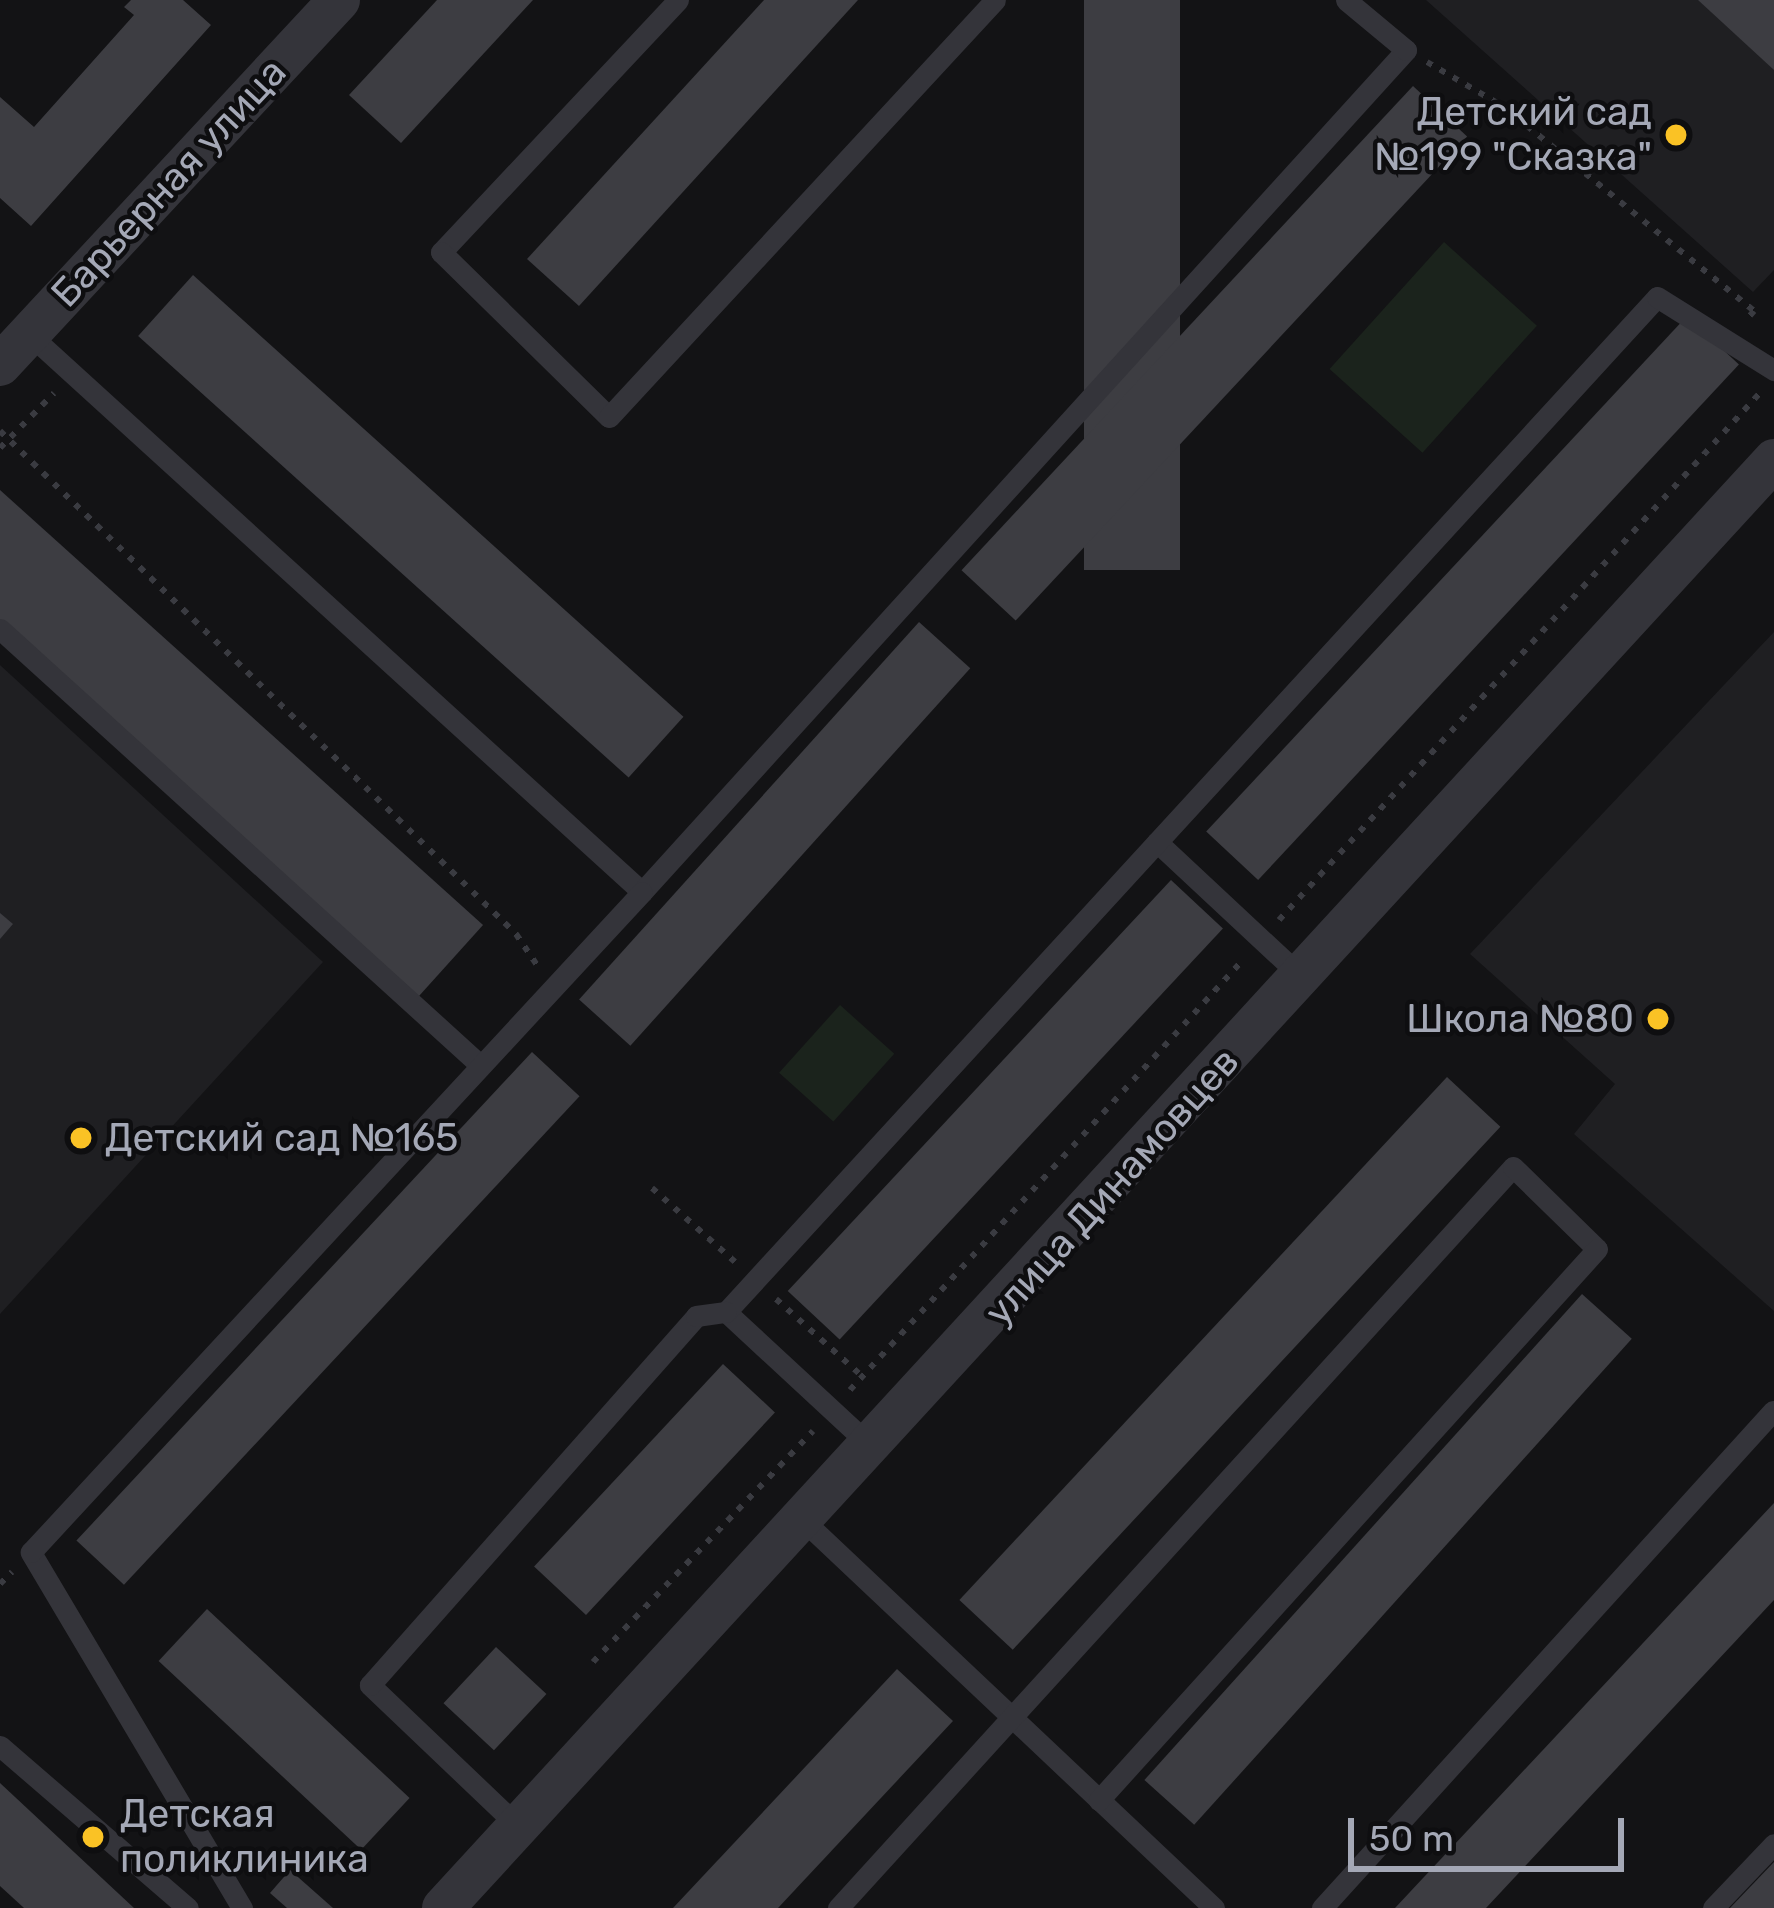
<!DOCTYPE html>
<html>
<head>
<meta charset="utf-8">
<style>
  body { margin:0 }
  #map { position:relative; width:1774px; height:1908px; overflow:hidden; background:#131315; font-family:Rubik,sans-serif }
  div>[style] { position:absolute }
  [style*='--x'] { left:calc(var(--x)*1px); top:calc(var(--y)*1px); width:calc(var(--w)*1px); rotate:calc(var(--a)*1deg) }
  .built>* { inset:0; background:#1f1f22 }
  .green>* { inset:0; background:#1b231c; transform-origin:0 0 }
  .building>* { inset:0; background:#3d3d42; transform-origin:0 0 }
  .path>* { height:6px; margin-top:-3px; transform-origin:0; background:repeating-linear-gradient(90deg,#3a3b41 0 6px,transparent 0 15px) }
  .service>* { height:21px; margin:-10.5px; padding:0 10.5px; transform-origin:10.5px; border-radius:10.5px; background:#34343a }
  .minor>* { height:42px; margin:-21px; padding:0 21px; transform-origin:21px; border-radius:21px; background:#34343a }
  .dots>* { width:33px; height:33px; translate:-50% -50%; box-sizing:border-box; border:6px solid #0e0e10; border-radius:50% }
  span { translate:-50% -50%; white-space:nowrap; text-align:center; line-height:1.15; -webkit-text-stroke:9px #0e0e10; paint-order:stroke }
  .poi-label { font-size:39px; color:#a4a8b6 }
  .right { translate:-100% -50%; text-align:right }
  .left { translate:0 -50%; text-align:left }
  .street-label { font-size:39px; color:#a4a8b6 }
  .scale { position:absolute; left:1348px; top:1818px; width:276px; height:54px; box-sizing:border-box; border:6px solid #a4a8b6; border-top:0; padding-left:15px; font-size:36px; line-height:42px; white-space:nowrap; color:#a4a8b6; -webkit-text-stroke:9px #0e0e10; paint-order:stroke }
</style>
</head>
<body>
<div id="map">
  <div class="built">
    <div style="clip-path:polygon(1426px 0,1774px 0,1774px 270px,1753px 292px)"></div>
    <div style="clip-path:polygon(1774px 632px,1774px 1311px,1574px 1134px,1615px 1084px,1470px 954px)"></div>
    <div style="clip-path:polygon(0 665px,323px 962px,0 1314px)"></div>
  </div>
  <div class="green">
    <div style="left:1444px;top:242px;width:125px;height:171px;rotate:42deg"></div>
    <div style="left:840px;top:1005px;width:73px;height:91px;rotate:42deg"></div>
  </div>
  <div class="building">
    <div style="clip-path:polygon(131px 0,183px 0,211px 25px,31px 226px,0 198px,0 97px,34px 127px,134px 15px,124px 7px)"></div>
    <div style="clip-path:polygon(437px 0,533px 0,401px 143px,349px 95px)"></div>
    <div style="clip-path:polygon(764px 0,858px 0,579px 306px,527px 259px)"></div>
    <div style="left:1084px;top:0;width:96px;height:570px"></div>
    <div style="clip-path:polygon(1698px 0,1774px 0,1774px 70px)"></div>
    <div style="left:1413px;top:86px;width:74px;height:662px;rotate:43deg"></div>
    <div style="left:193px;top:275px;width:660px;height:82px;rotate:42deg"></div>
    <div style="left:1687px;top:316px;width:71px;height:705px;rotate:43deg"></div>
    <div style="left:0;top:490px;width:650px;height:96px;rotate:42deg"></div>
    <div style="left:919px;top:622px;width:69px;height:508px;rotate:42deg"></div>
    <div style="left:1171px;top:880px;width:71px;height:562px;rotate:43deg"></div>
    <div style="clip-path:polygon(0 913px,13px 924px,0 939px)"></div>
    <div style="left:532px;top:1052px;width:65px;height:668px;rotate:43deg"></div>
    <div style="left:1447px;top:1077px;width:73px;height:715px;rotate:43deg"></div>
    <div style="left:1582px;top:1294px;width:67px;height:654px;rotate:42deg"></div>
    <div style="left:723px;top:1364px;width:71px;height:277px;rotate:43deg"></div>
    <div style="clip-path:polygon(1774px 1503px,1774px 1600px,1486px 1908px,1395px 1908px)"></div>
    <div style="left:207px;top:1609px;width:277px;height:71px;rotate:43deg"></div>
    <div style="left:496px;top:1647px;width:69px;height:77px;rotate:43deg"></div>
    <div style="clip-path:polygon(897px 1669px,953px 1721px,778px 1908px,673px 1908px)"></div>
    <div style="clip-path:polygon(0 1783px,134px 1908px,24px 1908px,0 1886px)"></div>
    <div style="clip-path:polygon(1774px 1862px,1774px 1908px,1730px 1908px)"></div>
    <div style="clip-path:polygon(290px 1870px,333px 1908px,287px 1908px,270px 1893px)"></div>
  </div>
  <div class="path">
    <div style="--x:1427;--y:62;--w:89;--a:30.3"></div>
    <div style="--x:1504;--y:107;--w:323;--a:39.2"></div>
    <div style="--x:1754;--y:311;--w:12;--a:132"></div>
    <div style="--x:0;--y:431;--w:721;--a:44.27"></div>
    <div style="--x:516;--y:934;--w:37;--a:56"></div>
    <div style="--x:0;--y:448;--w:77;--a:-45.5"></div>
    <div style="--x:1279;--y:920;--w:712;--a:-47.62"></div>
    <div style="--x:652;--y:1188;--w:111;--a:41.7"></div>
    <div style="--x:776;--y:1299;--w:117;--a:41.9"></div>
    <div style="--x:850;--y:1390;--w:581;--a:-47.58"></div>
    <div style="--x:0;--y:1584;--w:17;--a:-45"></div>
    <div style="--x:593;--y:1662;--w:319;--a:-46.4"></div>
  </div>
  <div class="service">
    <div style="--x:678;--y:0;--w:346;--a:133.2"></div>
    <div style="--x:441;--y:252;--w:235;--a:44.5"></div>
    <div style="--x:609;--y:417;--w:568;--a:-47.21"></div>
    <div style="--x:29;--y:334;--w:829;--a:42.31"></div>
    <div style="--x:642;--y:892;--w:1137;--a:-47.78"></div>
    <div style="--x:1406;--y:50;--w:78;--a:-140.2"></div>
    <div style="--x:0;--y:629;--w:647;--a:42.24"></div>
    <div style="--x:1157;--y:842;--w:198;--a:43"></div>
    <div style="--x:873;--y:1448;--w:200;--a:-137.2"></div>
    <div style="--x:726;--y:1312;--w:1377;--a:-47.47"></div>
    <div style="--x:1657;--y:297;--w:138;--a:32"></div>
    <div style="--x:804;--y:1521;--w:564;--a:43.35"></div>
    <div style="--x:0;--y:1746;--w:248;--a:40.8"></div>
    <div style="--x:519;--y:1827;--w:206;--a:-136.4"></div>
    <div style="--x:370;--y:1685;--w:492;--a:-48.5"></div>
    <div style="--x:696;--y:1316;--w:30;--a:-8"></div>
    <div style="--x:242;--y:1908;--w:414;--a:-120.7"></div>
    <div style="--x:31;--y:1552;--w:899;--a:-47.21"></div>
    <div style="--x:838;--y:1908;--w:1002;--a:-47.67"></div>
    <div style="--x:1513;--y:1167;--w:117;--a:44.3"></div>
    <div style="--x:1597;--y:1249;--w:743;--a:132.11"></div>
    <div style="--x:1322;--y:1908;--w:671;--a:-47.78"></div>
    <div style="--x:1713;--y:1908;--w:88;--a:-46.4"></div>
  </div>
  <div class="minor">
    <div style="--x:0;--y:365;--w:498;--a:-47.1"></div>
    <div style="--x:443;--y:1908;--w:1967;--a:-47.41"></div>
  </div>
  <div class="dots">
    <div style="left:1676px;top:135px;background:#fac225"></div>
    <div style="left:1658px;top:1019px;background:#fac225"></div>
    <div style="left:81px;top:1138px;background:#fac225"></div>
    <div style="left:93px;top:1837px;background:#fac225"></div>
  </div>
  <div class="poi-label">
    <span class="right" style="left:1652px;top:135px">Детский сад<br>№199 "Сказка"</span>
    <span class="right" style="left:1634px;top:1019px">Школа №80</span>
    <span class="left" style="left:105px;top:1138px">Детский сад №165</span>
    <span class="left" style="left:120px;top:1837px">Детская<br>поликлиника</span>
  </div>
  <div class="street-label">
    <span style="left:169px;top:183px;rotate:-47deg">Барьерная улица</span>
    <span style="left:1112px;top:1187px;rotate:-48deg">улица Динамовцев</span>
  </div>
  <div class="scale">50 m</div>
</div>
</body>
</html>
